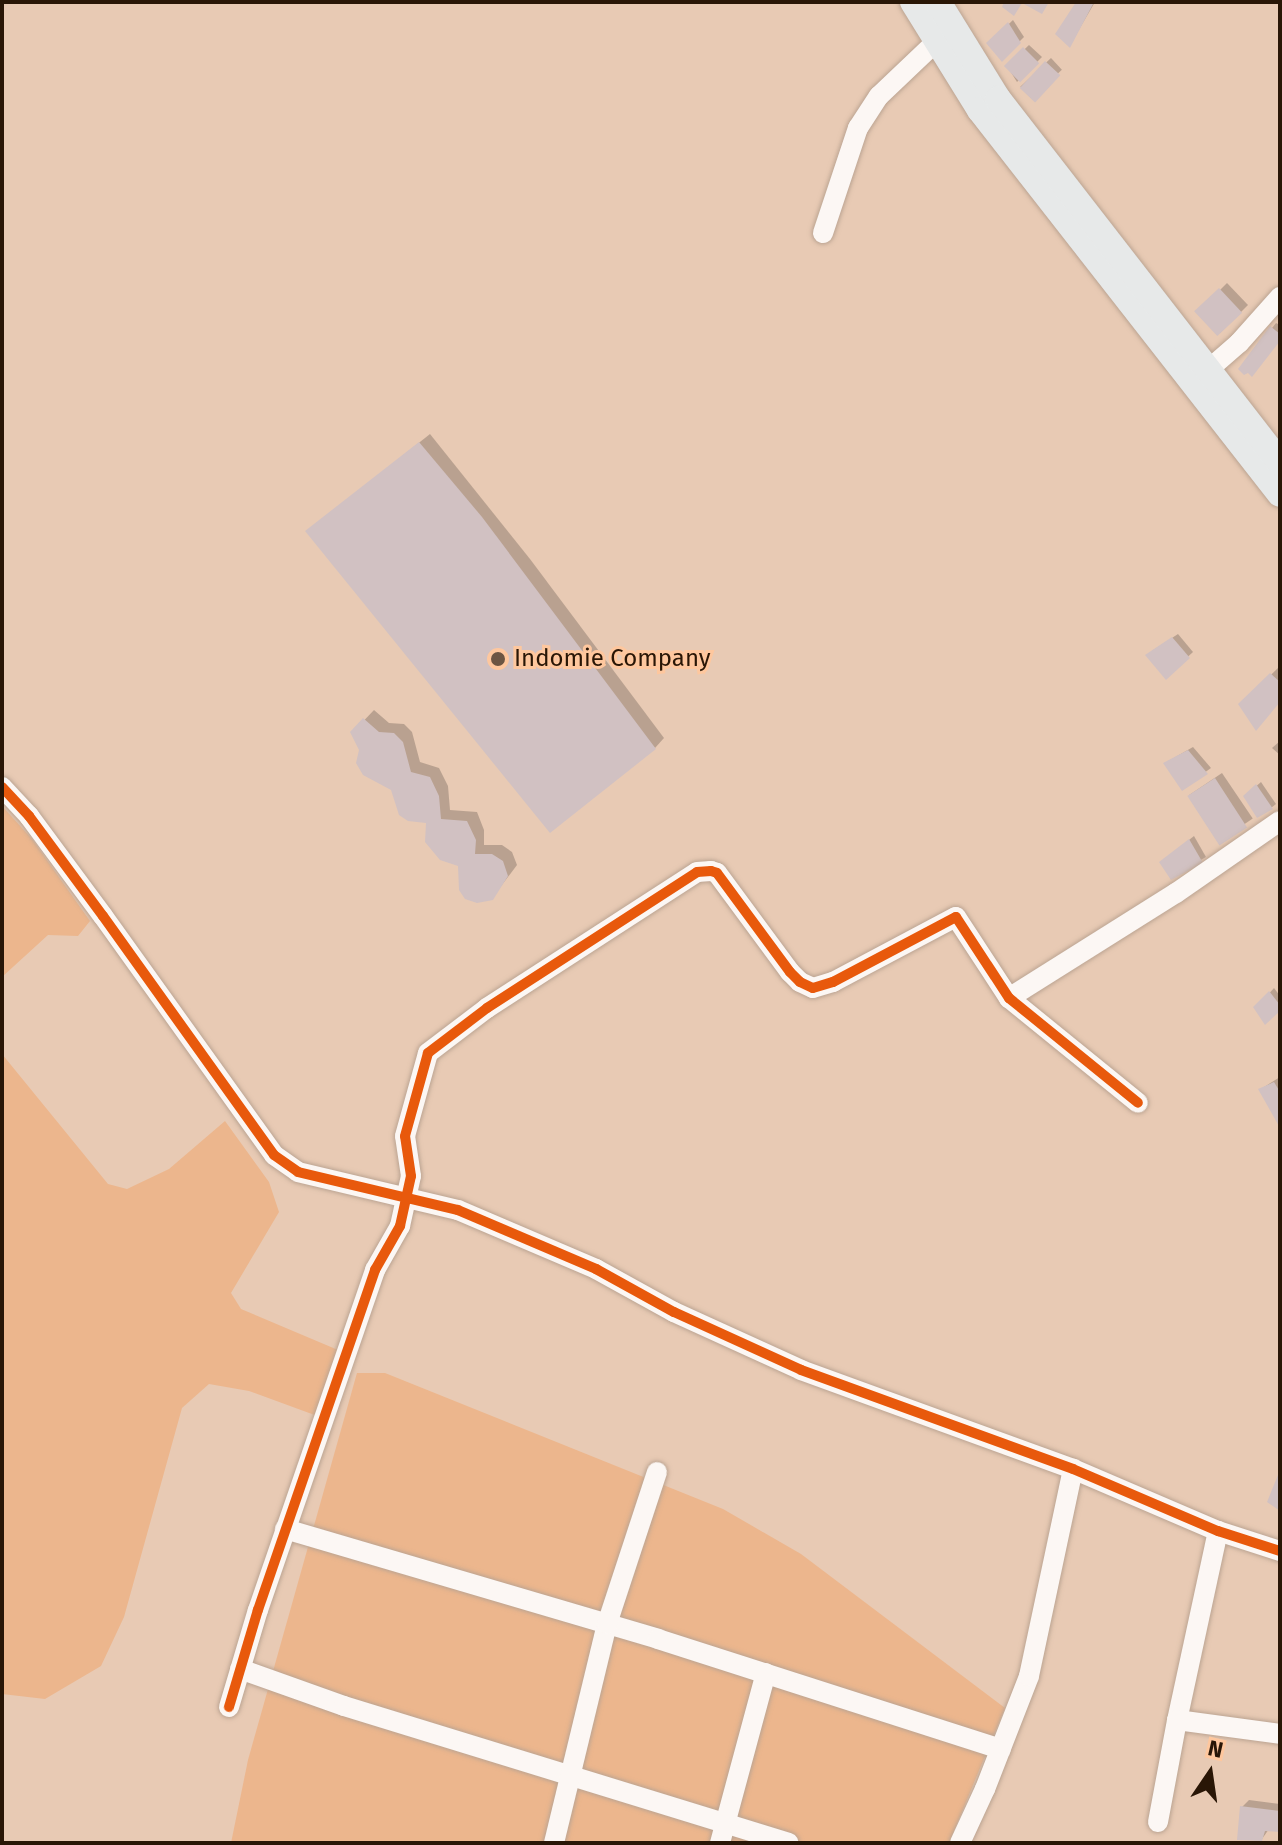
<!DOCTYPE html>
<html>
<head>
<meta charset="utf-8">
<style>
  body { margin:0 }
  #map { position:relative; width:1282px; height:1845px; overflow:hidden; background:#e8cab4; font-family:"Fira Sans",sans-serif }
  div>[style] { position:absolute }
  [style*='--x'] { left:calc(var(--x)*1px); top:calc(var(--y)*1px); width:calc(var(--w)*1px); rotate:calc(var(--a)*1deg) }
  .green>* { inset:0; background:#ecb68d }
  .shadow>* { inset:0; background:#0003; transform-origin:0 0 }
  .building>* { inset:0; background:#d1c1c2; transform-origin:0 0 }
  .roads { filter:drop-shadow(0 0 2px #bba492) drop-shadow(0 0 2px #bba492) }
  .minor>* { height:20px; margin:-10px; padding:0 10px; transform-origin:10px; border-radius:10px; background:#fcf7f4 }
  .major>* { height:26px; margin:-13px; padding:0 13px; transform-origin:13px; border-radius:13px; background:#e7e9e9 }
  .cycleway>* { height:10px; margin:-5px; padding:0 5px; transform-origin:5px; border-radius:5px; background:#e8590c }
  .dots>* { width:22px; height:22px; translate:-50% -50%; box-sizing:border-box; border:4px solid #fec79e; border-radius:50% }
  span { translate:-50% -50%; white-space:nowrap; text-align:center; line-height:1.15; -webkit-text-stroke:6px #fec79e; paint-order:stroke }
  .poi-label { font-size:24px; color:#291606 }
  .left { translate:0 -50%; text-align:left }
  .frame { position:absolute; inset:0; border:4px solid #291606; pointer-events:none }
  .north { position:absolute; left:1170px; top:1733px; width:80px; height:80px; -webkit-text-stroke:6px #fec79e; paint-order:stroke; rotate:13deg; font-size:22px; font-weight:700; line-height:32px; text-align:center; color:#291606 }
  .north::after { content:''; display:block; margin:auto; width:28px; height:36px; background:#291606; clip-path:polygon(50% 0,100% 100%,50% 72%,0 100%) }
</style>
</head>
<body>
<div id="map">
  <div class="green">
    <div style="clip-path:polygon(2px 806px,32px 839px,90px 921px,78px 936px,48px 935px,2px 977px)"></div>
    <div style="clip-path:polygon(2px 1054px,108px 1184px,127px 1189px,169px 1169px,225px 1121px,269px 1182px,279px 1212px,231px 1293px,241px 1309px,338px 1350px,320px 1417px,249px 1391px,209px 1384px,182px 1408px,124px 1617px,101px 1666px,45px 1699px,2px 1694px)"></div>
    <div style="clip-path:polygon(357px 1373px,385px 1373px,723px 1509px,801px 1554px,1005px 1708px,949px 1843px,231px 1843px,248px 1760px)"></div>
  </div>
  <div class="shadow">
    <div style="clip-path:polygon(1078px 2px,1095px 2px,1070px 45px,1058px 34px)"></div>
    <div style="clip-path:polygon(1013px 20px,1024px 37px,1002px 59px,989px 43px)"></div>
    <div style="clip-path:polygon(1029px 45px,1042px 57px,1017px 82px,1007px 66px)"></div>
    <div style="left:1051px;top:58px;width:16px;height:42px;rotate:47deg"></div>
    <div style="clip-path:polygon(1227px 283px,1248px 305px,1220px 333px,1220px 290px)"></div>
    <div style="clip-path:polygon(1276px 323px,1280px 325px,1280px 339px,1272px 328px)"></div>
    <div style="clip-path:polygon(430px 434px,530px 559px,664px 738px,655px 748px,308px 531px)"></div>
    <div style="clip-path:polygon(1178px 634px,1193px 652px,1166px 677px,1152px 651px)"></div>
    <div style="clip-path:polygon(1278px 668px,1280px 700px,1241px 704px)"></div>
    <div style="clip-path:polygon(374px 710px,389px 723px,404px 724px,412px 732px,420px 762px,439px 768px,448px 786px,450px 810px,477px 812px,484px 830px,484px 845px,502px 845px,512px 852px,517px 865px,492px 898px,460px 865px,428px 821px,392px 789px,361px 749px,353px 732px)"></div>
    <div style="clip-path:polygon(1280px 741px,1280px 755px,1272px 748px)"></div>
    <div style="clip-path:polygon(1193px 747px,1211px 768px,1183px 788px,1165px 763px)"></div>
    <div style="left:1222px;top:773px;width:55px;height:40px;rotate:56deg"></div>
    <div style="clip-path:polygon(1261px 782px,1276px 804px,1271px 808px,1245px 796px)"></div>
    <div style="clip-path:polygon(1194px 836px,1206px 857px,1172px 877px,1166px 858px)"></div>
    <div style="clip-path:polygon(1274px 988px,1280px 996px,1280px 1009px,1256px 1008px)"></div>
    <div style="clip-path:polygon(1280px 1077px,1280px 1124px,1261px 1089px)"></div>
    <div style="clip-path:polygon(1249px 1800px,1280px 1804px,1280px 1830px,1269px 1829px,1262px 1839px,1242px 1807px)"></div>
  </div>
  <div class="building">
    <div style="clip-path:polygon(1004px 2px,1049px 2px,1042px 14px,1022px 3px,1014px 16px,1002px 7px)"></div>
    <div style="clip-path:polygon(1076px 2px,1093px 4px,1070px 48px,1055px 34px)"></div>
    <div style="clip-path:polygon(1008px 22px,1021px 43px,1002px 62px,986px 43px)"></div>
    <div style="left:1023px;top:47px;width:23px;height:27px;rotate:45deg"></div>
    <div style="left:1045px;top:61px;width:21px;height:37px;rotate:43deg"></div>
    <div style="left:1219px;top:288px;width:34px;height:34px;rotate:47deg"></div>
    <div style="clip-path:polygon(1270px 326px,1280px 334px,1280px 341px,1252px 377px,1248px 373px,1244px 375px,1238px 369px)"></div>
    <div style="clip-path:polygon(419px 442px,482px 517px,656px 749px,550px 833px,305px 531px)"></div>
    <div style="clip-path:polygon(1172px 637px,1190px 658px,1166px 680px,1145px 655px)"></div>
    <div style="clip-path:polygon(1270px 673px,1280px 682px,1280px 702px,1256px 731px,1238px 704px)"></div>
    <div style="clip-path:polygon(363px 718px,379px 732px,394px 733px,403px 742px,411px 772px,430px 777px,439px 796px,441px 819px,467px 821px,476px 840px,475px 854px,492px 854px,503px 861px,508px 876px,493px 900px,477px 903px,465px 899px,459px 890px,458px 866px,440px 860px,425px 842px,426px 823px,408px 821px,399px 815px,391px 790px,363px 775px,356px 763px,359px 750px,350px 732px)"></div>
    <div style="clip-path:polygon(1188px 750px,1208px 774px,1182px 791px,1163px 763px)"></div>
    <div style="left:1215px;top:778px;width:59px;height:33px;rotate:57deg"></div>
    <div style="clip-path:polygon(1256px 784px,1273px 809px,1257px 818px,1243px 796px)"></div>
    <div style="clip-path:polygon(1189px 839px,1203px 863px,1171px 880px,1159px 862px)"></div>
    <div style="clip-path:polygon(1269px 991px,1280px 1005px,1280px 1011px,1265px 1025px,1253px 1007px)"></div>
    <div style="clip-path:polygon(1274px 1082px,1280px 1092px,1280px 1128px,1258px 1089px)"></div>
    <div style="clip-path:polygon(1280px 1470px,1280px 1511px,1267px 1502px)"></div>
    <div style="clip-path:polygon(1240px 1806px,1280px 1811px,1280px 1832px,1265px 1831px,1262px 1841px,1237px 1840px)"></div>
  </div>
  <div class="roads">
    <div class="minor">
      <div style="--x:823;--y:233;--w:111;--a:-71.6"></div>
      <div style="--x:858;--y:128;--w:38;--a:-57"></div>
      <div style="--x:879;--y:96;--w:79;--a:-43.5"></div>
      <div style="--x:1208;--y:370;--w:41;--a:-41.1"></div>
      <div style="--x:1239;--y:343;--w:62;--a:-48.3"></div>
      <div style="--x:2;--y:787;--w:40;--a:47"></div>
      <div style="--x:29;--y:816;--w:124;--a:53.5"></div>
      <div style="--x:103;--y:916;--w:294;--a:54.4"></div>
      <div style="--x:274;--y:1155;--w:29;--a:35"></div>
      <div style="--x:298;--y:1172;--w:164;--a:13.4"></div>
      <div style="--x:458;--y:1210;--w:150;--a:23.1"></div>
      <div style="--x:596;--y:1269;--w:89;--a:28.9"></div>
      <div style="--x:674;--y:1312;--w:140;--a:24.5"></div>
      <div style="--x:801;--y:1370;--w:289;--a:20"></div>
      <div style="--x:1073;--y:1469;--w:158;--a:23.2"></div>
      <div style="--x:1218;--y:1531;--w:65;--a:17.9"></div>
      <div style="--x:1009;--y:998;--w:197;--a:-32.2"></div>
      <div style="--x:1176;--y:893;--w:126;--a:-34.7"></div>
      <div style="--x:285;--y:1529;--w:389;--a:16.4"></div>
      <div style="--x:658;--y:1639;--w:360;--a:17.8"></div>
      <div style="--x:1218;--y:1531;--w:193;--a:102.2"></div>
      <div style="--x:1177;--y:1720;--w:104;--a:7.7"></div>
      <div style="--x:240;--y:1669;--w:110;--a:19.6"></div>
      <div style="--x:344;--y:1706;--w:465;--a:17.1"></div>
      <div style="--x:229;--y:1707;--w:101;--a:-73.4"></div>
      <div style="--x:258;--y:1610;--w:360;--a:-71"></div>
      <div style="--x:375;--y:1270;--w:51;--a:-60.4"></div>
      <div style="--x:400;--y:1226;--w:51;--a:-77.6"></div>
      <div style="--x:411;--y:1176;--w:40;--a:-98.5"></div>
      <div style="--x:405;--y:1136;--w:86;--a:-74.5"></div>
      <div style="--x:428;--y:1053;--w:74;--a:-37.3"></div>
      <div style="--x:487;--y:1008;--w:250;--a:-32.9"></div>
      <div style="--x:697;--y:872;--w:14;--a:-4"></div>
      <div style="--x:711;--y:871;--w:6;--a:18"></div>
      <div style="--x:717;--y:873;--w:123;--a:53.6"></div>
      <div style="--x:790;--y:972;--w:14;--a:45"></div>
      <div style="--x:800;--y:982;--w:14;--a:25"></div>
      <div style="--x:813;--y:988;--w:21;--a:-17"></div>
      <div style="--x:833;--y:982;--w:139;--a:-27.9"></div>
      <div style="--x:956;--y:917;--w:97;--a:56.8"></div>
      <div style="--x:1009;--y:998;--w:166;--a:39.1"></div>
      <div style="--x:1158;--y:1822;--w:104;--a:-79.4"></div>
      <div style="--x:554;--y:1843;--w:225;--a:-76.4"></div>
      <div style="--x:607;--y:1624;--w:160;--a:-71.8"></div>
      <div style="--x:720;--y:1843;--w:176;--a:-74.9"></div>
      <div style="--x:960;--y:1843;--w:60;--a:-65.2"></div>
      <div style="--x:985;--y:1789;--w:121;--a:-68.7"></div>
      <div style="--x:1029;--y:1676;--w:212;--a:-78"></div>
    </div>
    <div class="major">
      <div style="--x:913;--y:2;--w:127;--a:58.2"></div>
      <div style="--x:980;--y:110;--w:487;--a:52"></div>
      <div style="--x:938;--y:2;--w:114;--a:58.3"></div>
      <div style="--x:998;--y:99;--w:460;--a:52.2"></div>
    </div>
  </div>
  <div class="cycleway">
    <div style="--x:2;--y:787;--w:40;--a:47"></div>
    <div style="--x:29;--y:816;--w:124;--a:53.5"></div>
    <div style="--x:103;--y:916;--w:294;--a:54.4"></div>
    <div style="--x:274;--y:1155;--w:29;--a:35"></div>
    <div style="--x:298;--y:1172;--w:164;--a:13.4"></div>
    <div style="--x:458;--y:1210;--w:150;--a:23.1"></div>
    <div style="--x:596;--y:1269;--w:89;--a:28.9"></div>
    <div style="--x:674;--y:1312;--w:140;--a:24.5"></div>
    <div style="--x:801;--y:1370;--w:289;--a:20"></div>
    <div style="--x:1073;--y:1469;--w:158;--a:23.2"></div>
    <div style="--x:1218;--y:1531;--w:65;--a:17.9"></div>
    <div style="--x:229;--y:1707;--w:101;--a:-73.4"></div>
    <div style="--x:258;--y:1610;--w:360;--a:-71"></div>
    <div style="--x:375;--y:1270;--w:51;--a:-60.4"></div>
    <div style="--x:400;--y:1226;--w:51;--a:-77.6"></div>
    <div style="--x:411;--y:1176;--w:40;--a:-98.5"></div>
    <div style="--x:405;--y:1136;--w:86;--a:-74.5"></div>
    <div style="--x:428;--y:1053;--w:74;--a:-37.3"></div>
    <div style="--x:487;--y:1008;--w:250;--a:-32.9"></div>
    <div style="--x:697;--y:872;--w:14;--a:-4"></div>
    <div style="--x:711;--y:871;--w:6;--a:18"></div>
    <div style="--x:717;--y:873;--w:123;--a:53.6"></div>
    <div style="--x:790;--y:972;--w:14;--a:45"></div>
    <div style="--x:800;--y:982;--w:14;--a:25"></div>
    <div style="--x:813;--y:988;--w:21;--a:-17"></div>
    <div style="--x:833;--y:982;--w:139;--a:-27.9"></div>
    <div style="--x:956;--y:917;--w:97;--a:56.8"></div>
    <div style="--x:1009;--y:998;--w:166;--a:39.1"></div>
  </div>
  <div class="dots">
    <div style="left:498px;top:659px;background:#6c5543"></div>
  </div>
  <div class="poi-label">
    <span class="left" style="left:514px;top:659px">Indomie Company</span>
  </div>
  <div class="frame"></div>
  <div class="north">N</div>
</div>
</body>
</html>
